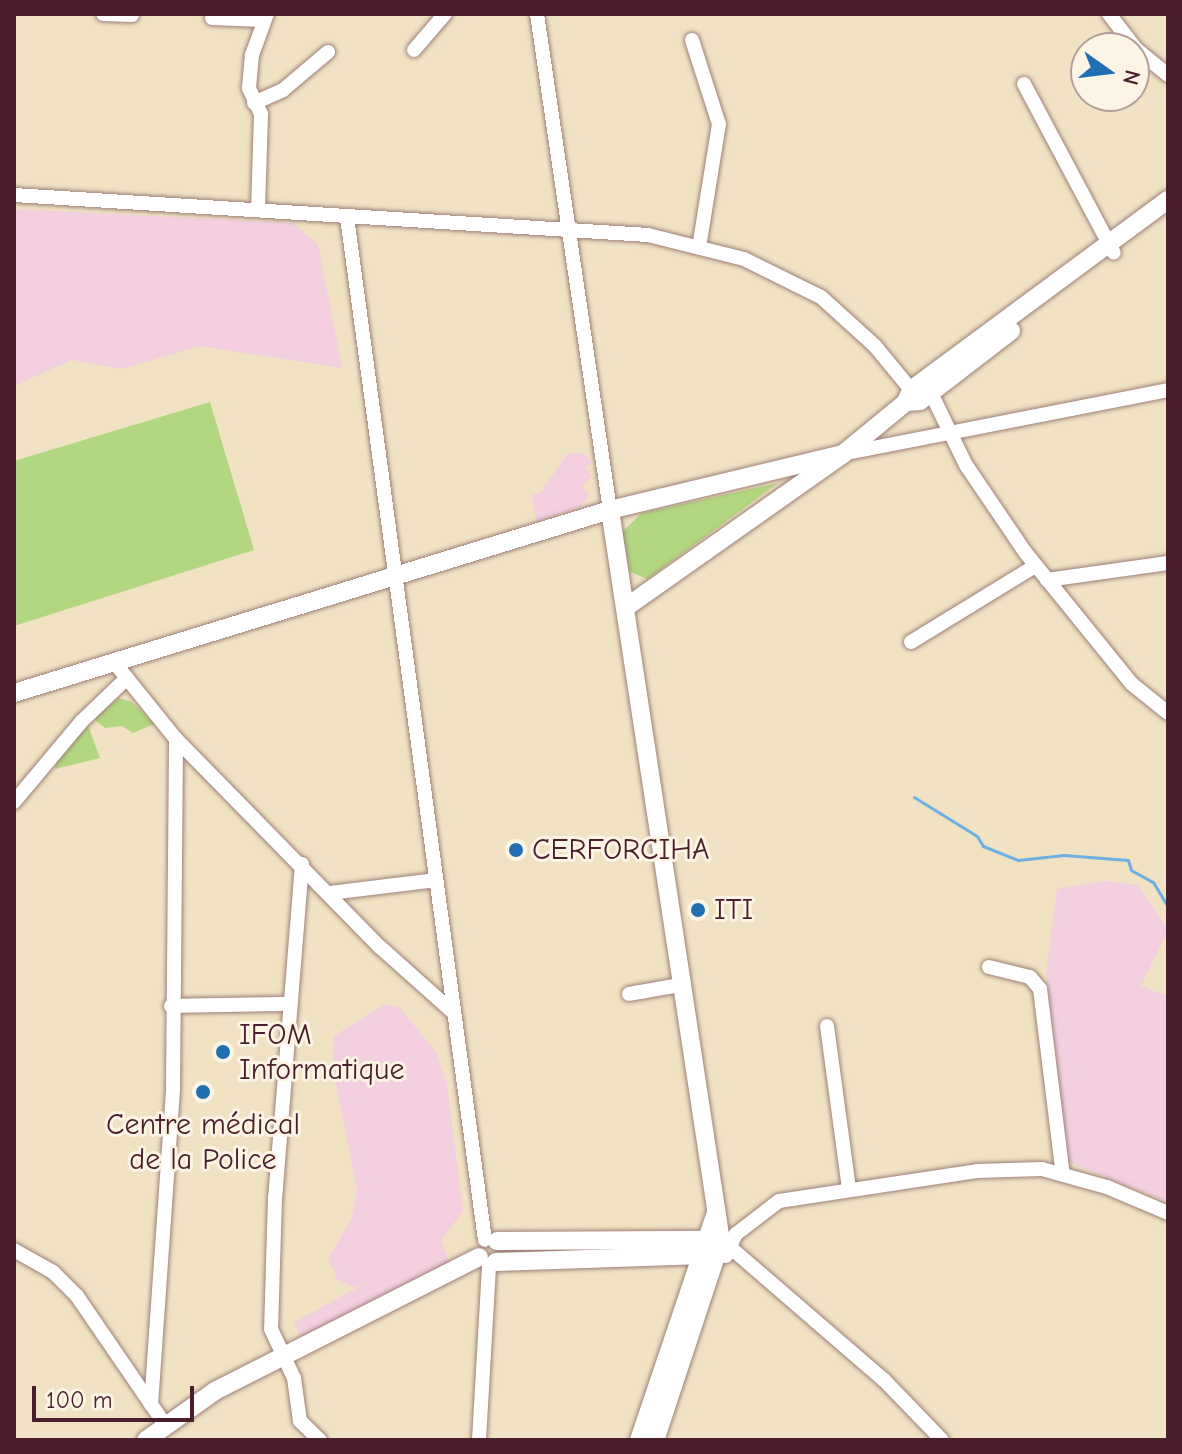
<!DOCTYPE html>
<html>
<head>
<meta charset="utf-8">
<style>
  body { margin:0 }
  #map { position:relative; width:1182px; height:1454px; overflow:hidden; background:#f1e2c4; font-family:"Comic Neue",sans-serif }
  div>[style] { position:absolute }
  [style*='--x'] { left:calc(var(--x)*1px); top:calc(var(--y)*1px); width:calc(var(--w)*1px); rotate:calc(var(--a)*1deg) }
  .built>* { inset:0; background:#f3cfe0 }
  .green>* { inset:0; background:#b3d780 }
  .stream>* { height:3px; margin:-1.5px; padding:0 1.5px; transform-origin:1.5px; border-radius:1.5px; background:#6eb0e3 }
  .roads { filter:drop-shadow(0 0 2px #9e8078) drop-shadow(0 0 2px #9e8078) }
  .minor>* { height:14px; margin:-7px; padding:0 7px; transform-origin:7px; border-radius:7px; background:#fff }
  .major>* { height:18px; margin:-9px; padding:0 9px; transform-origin:9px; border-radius:9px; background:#fff }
  .dots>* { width:22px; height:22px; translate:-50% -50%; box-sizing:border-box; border:4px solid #fcf5e5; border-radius:50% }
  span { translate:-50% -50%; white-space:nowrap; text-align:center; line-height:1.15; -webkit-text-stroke:6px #fcf5e5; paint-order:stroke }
  .poi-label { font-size:30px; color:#4a1f2b }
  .left { translate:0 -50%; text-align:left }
  .frame { position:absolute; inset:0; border:16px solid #4a1f2b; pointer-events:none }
  .north { position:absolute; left:1070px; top:32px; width:80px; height:80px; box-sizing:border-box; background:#fcf5e5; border:2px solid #b59f9b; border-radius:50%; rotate:104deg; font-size:22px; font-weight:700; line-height:32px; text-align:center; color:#4a1f2b }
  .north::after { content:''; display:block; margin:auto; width:28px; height:36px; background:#1f6fb2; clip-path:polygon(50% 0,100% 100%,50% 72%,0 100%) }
  .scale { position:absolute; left:32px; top:1386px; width:162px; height:36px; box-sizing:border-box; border:4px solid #4a1f2b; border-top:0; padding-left:10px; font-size:24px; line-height:28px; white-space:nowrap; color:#4a1f2b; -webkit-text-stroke:6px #fcf5e5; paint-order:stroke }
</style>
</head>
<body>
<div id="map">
  <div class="built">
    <div style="clip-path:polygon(14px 209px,293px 223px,318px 244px,342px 368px,200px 346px,122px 369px,72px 360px,14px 386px)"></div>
    <div style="clip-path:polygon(568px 453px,584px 453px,592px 463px,586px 467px,592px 476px,582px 486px,589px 495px,581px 507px,536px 521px,532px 495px,540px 493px)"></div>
    <div style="clip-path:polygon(1106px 881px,1138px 885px,1168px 930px,1141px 986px,1168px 996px,1168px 1202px,1068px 1162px,1046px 973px,1057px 889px)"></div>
    <div style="clip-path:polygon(383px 1005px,399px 1007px,436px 1052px,447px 1084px,463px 1211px,441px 1241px,450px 1263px,302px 1342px,294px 1322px,385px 1273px,354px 1288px,337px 1279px,328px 1258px,351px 1220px,357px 1189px,333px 1068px,334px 1036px)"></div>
  </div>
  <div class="green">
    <div style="clip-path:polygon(210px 402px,254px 550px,14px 626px,14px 461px)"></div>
    <div style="clip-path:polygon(778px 483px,648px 579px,630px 572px,622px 532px,642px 513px)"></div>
    <div style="clip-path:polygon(119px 698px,132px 702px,154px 724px,133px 733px,122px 726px,105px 728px,94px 719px)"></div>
    <div style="clip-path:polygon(88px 725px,100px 758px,55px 769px,56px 762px)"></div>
  </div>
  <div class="stream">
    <div style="--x:914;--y:797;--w:74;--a:31.8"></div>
    <div style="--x:977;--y:836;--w:12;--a:59"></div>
    <div style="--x:983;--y:846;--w:38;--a:22"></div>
    <div style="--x:1018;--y:860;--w:46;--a:-6.2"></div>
    <div style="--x:1064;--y:855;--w:64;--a:4.5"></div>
    <div style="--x:1128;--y:860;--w:10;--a:73"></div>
    <div style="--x:1131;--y:870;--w:25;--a:29"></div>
    <div style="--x:1153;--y:882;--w:29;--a:59"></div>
  </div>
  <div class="roads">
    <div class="minor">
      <div style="--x:103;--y:14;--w:29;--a:2"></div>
      <div style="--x:537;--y:14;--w:501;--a:81.63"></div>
      <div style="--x:1109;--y:14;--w:44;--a:52.4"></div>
      <div style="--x:1136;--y:49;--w:41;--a:39.1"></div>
      <div style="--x:212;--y:18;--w:50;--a:2.3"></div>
      <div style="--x:692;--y:40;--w:88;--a:72.2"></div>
      <div style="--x:719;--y:124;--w:125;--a:99.2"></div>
      <div style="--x:414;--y:50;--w:48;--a:-49.3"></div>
      <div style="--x:1024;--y:84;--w:191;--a:62"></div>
      <div style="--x:254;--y:103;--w:32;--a:-24"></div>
      <div style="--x:283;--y:90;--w:59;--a:-40.2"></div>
      <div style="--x:14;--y:195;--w:635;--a:3.61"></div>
      <div style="--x:648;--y:235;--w:99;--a:14"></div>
      <div style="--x:744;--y:259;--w:86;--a:26.3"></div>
      <div style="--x:821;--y:297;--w:73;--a:42.2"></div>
      <div style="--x:875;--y:346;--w:66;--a:50.5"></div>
      <div style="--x:258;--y:210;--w:96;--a:-88.2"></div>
      <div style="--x:261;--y:114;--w:29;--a:-115"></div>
      <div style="--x:249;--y:88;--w:33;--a:-85"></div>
      <div style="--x:252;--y:55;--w:44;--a:-69.9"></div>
      <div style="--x:347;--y:217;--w:1032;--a:82.32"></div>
      <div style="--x:931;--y:393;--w:80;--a:64.1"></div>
      <div style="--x:966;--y:465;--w:105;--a:55.9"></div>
      <div style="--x:1025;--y:552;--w:170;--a:51"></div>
      <div style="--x:1132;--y:684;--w:46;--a:38.9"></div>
      <div style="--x:847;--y:453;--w:327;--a:-11.1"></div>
      <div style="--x:1047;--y:580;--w:122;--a:-8"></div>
      <div style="--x:911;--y:642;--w:145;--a:-31.5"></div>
      <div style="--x:114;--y:662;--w:99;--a:51.2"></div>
      <div style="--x:176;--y:739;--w:291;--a:45.6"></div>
      <div style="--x:380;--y:947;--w:98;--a:41.7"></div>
      <div style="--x:14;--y:802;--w:106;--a:-50"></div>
      <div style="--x:82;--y:721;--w:62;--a:-43.7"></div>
      <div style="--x:302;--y:864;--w:334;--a:94.6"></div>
      <div style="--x:275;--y:1197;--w:132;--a:91.7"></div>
      <div style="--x:271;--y:1329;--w:54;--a:64.9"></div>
      <div style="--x:294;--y:1378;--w:43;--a:82.1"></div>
      <div style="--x:300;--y:1421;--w:28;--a:44"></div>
      <div style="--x:330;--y:893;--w:107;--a:-7"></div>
      <div style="--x:989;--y:967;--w:42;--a:13.7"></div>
      <div style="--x:1030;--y:977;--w:16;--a:50"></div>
      <div style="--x:1040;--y:989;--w:187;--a:83"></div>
      <div style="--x:629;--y:994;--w:52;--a:-10"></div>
      <div style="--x:171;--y:1006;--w:117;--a:-1"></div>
      <div style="--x:827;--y:1026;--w:163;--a:82.3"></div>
      <div style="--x:724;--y:1242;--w:211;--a:40.8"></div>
      <div style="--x:884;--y:1380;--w:83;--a:46"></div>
      <div style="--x:14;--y:1250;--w:45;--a:29.4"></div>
      <div style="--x:53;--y:1272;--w:34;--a:45"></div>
      <div style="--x:77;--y:1296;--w:154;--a:55.6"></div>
      <div style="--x:726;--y:1256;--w:24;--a:-66"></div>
      <div style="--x:736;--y:1234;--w:54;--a:-37.5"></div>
      <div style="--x:779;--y:1201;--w:200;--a:-8.6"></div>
      <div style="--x:977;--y:1171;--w:65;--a:-1.8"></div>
      <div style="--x:1042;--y:1169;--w:67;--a:15.5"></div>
      <div style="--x:1107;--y:1187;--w:66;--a:23.1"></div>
      <div style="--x:151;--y:1405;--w:318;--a:-86"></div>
      <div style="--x:173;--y:1088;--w:349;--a:-89.5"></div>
      <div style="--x:479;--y:1440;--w:176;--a:-86.7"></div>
    </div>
    <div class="major">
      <div style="--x:906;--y:402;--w:14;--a:-4"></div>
      <div style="--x:920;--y:401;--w:115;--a:-37.6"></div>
      <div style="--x:610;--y:510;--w:739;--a:81.37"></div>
      <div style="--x:721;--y:1241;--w:210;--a:108.3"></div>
      <div style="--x:625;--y:608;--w:267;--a:-35.2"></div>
      <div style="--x:843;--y:454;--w:82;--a:-39.5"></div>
      <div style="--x:906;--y:402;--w:13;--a:-67"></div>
      <div style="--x:911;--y:390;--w:320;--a:-36.5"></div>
      <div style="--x:14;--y:693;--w:623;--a:-17.07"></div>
      <div style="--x:610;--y:510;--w:240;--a:-13.5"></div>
      <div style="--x:497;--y:1241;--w:218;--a:-0.3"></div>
      <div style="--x:496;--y:1262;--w:215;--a:-1.9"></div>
      <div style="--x:146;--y:1440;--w:85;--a:-35.4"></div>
      <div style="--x:215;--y:1391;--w:296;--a:-26.9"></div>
      <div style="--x:639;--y:1440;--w:241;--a:-71.3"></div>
    </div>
  </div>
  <div class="dots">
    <div style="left:516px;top:850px;background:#1f6fb2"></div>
    <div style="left:698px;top:910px;background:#1f6fb2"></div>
    <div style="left:223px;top:1052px;background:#1f6fb2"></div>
    <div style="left:203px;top:1092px;background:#1f6fb2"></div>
  </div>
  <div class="poi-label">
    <span class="left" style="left:532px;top:850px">CERFORCIHA</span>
    <span class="left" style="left:714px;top:910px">ITI</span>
    <span class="left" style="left:239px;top:1052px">IFOM<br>Informatique</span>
    <span style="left:203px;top:1142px">Centre médical<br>de la Police</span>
  </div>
  <div class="frame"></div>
  <div class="north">N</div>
  <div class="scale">100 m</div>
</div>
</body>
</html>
